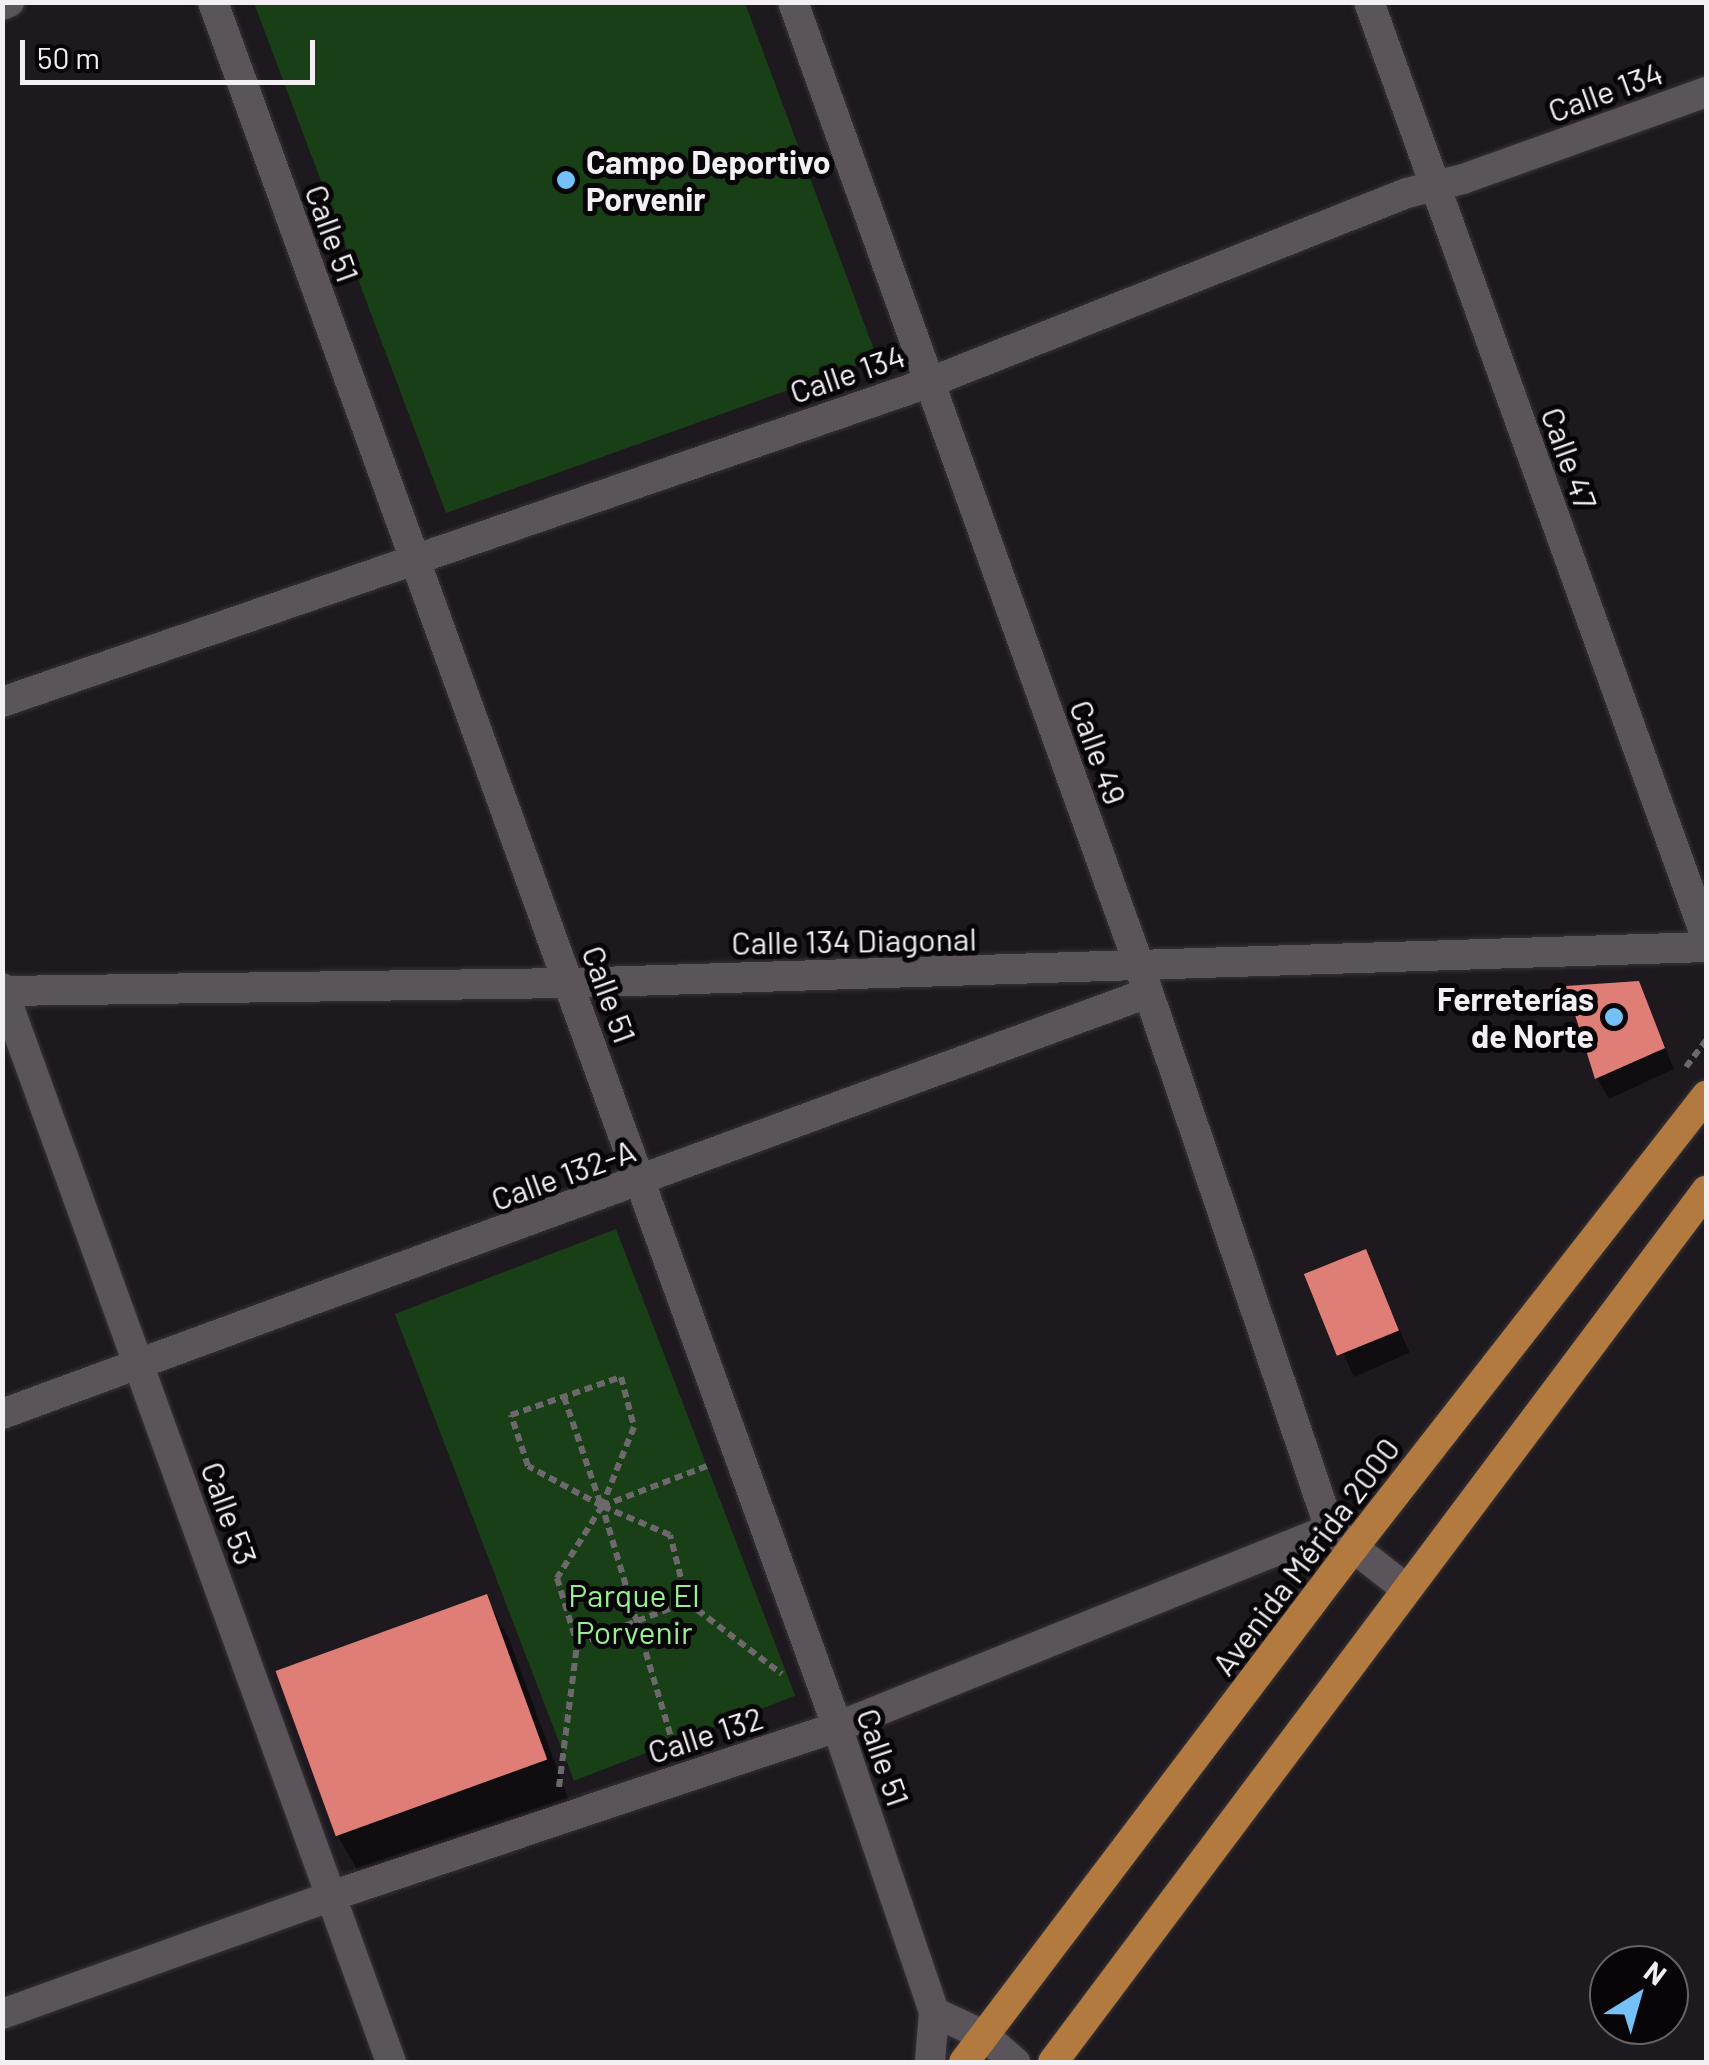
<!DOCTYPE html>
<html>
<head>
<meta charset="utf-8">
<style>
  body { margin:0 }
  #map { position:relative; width:1709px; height:2065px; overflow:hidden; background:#1e191e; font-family:Barlow,sans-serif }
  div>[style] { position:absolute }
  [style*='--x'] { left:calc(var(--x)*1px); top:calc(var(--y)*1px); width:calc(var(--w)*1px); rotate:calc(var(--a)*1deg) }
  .green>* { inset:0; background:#193f16; transform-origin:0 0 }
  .shadow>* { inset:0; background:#0007; transform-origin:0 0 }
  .building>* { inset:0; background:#df7e77; transform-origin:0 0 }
  .path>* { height:6px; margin-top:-3px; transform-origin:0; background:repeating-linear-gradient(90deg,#6d686c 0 8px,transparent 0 13px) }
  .roads { filter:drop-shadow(0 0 2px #373437) drop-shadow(0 0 2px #373437) }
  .minor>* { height:30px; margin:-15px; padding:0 15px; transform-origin:15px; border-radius:15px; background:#5b555b }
  .major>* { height:30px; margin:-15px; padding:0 15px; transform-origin:15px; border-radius:15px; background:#b27a3e }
  .dots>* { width:28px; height:28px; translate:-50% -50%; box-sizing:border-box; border:5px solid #070507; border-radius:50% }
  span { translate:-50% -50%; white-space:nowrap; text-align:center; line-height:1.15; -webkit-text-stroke:10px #070507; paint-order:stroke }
  .street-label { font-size:32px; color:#f3eff2 }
  .poi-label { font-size:32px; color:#f3eff2; font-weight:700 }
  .left { translate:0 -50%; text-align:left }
  .right { translate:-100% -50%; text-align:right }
  .park-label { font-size:32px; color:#98ee90 }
  .frame { position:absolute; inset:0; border:5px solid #f3eff2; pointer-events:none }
  .north { position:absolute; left:1589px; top:1945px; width:100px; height:100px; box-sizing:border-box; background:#070507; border:2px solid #656365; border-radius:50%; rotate:37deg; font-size:28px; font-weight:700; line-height:40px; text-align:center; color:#f3eff2 }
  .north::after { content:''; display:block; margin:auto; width:35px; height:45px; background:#73c1f6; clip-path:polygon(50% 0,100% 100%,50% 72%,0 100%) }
  .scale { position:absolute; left:20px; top:40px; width:295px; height:45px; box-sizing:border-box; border:5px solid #f3eff2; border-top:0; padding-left:12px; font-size:30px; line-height:35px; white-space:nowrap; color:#f3eff2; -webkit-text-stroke:8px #070507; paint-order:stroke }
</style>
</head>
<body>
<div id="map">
  <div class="green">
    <div style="clip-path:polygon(254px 3px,745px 3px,877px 358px,446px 513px)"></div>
    <div style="left:616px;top:1229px;width:500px;height:237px;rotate:69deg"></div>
  </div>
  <div class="shadow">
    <div style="clip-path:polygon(1638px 983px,1674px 1069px,1609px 1099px,1597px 1078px,1570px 988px)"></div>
    <div style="left:1365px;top:1252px;width:110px;height:61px;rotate:66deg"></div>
    <div style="clip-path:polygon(486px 1597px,509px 1639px,569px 1801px,361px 1876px,337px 1835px,279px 1673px)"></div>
  </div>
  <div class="building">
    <div style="clip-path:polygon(1639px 981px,1665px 1048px,1595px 1079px,1566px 986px)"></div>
    <div style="left:1366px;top:1249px;width:88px;height:67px;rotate:68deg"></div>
    <div style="left:487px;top:1594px;width:176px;height:225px;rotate:70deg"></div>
  </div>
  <div class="path">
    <div style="--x:1686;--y:1067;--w:34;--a:-53"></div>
    <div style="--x:564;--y:1397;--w:114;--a:71.1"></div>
    <div style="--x:687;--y:1602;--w:119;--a:37.2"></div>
    <div style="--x:674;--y:1747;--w:252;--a:-106.6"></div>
    <div style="--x:602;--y:1506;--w:116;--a:-20.8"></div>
    <div style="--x:559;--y:1787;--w:144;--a:-82.8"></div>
    <div style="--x:577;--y:1644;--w:118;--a:-20.9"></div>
    <div style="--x:687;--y:1602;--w:69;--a:-104.2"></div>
    <div style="--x:670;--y:1535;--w:74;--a:-156.9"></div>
    <div style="--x:602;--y:1506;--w:84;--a:-151.6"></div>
    <div style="--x:528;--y:1466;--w:54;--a:-108.4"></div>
    <div style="--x:511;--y:1415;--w:116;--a:-19.1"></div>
    <div style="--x:621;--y:1377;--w:52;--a:75.4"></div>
    <div style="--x:634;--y:1427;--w:85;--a:112.1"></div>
    <div style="--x:602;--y:1506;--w:85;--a:122"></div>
    <div style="--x:557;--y:1578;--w:69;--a:73.1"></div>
  </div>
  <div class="roads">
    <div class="minor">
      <div style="--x:213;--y:2;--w:1819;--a:70.1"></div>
      <div style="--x:832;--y:1712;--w:317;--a:71.2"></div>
      <div style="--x:934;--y:2012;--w:50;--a:94.6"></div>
      <div style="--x:793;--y:2;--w:1026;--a:70.24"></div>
      <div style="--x:1140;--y:968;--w:592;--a:71.29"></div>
      <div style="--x:1369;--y:2;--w:994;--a:70.18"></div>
      <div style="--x:2;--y:5;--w:8;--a:-23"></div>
      <div style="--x:2;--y:702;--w:979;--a:-19.01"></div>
      <div style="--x:928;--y:383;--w:515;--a:-21.64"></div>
      <div style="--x:1407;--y:193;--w:58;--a:-14"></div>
      <div style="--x:1463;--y:179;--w:258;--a:-19.7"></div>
      <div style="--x:2;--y:988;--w:1142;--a:70.09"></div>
      <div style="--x:2;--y:991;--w:566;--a:-0.81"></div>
      <div style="--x:568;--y:983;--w:1139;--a:-1.81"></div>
      <div style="--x:2;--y:1414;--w:1218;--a:-20.18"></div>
      <div style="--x:934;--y:2012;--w:56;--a:25.2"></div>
      <div style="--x:985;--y:2036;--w:40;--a:41"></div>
      <div style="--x:2;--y:2014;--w:350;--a:-19.7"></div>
      <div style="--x:331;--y:1896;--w:533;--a:-18.47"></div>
      <div style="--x:837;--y:1727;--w:531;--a:-21.88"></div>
      <div style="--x:1330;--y:1529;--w:95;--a:38.2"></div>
    </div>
    <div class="major">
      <div style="--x:964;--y:2062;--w:645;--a:-52.88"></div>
      <div style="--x:1353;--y:1548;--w:574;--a:-52.01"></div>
      <div style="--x:1053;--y:2062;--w:1089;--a:-53.14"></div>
    </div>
  </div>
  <div class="dots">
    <div style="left:566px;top:180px;background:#73c1f6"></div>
    <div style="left:1614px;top:1017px;background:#73c1f6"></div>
  </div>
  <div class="street-label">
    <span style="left:1605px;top:91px;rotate:-20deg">Calle 134</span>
    <span style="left:333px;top:233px;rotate:70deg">Calle 51</span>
    <span style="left:847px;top:373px;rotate:-19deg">Calle 134</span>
    <span style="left:1570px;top:458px;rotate:70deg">Calle 47</span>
    <span style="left:1099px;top:752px;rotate:70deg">Calle 49</span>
    <span style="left:854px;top:940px;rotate:-1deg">Calle 134 Diagonal</span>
    <span style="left:610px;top:994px;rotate:70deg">Calle 51</span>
    <span style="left:563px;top:1174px;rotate:-20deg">Calle 132-A</span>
    <span style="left:230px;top:1513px;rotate:70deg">Calle 53</span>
    <span style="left:1305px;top:1556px;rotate:-53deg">Avenida Mérida 2000</span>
    <span style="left:705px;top:1734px;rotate:-18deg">Calle 132</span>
    <span style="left:884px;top:1757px;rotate:71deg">Calle 51</span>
  </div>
  <div class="poi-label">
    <span class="left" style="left:586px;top:180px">Campo Deportivo<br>Porvenir</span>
    <span class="right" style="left:1594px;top:1017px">Ferreterías<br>de Norte</span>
  </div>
  <div class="park-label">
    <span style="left:634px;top:1613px">Parque El<br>Porvenir</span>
  </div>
  <div class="frame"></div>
  <div class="north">N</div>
  <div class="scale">50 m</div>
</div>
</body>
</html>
